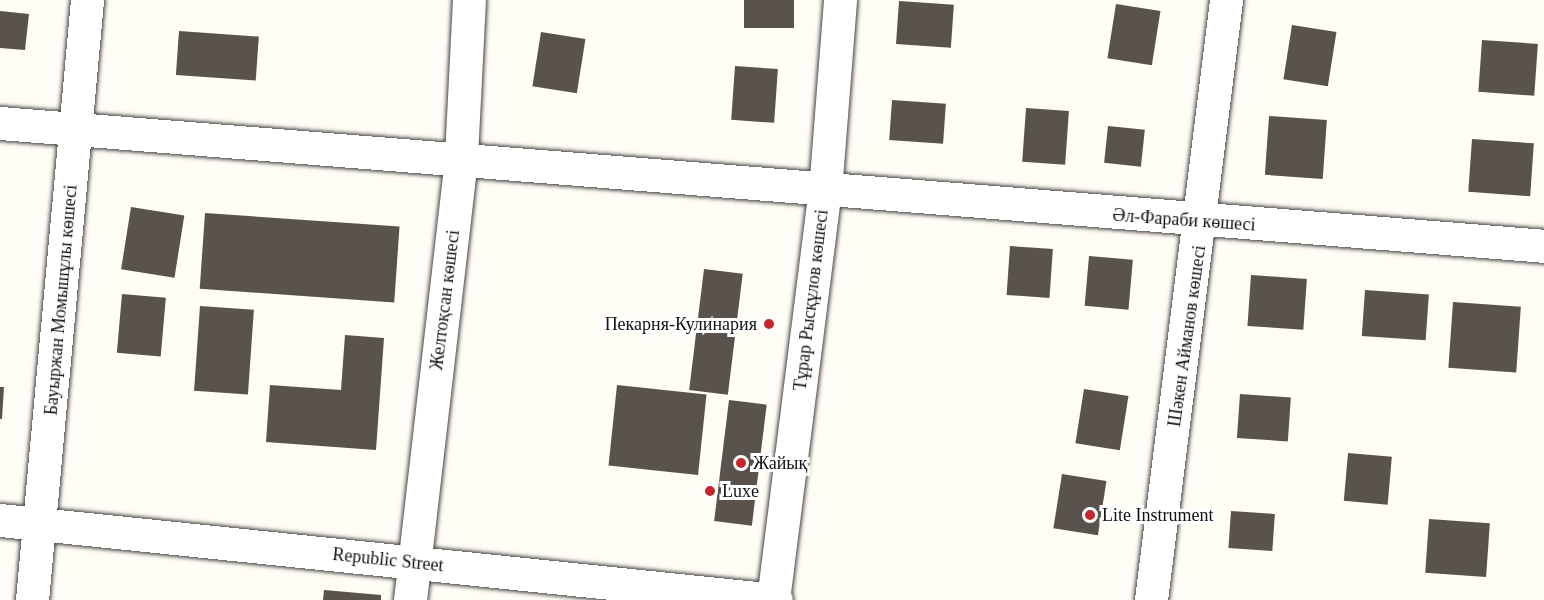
<!DOCTYPE html>
<html>
<head>
<meta charset="utf-8">
<style>
  body { margin:0 }
  #map { position:relative; width:1544px; height:600px; overflow:hidden; background:#fffdf5; font-family:Georgia,serif }
  div>[style] { position:absolute }
  [style*='--x'] { left:calc(var(--x)*1px); top:calc(var(--y)*1px); width:calc(var(--w)*1px); rotate:calc(var(--a)*1deg) }
  .building>* { inset:0; background:#5a524d; transform-origin:0 0 }
  .roads { filter:drop-shadow(0 0 2px #444) drop-shadow(0 0 2px #444) }
  .minor>* { height:33px; margin:-16.5px; padding:0 16.5px; transform-origin:16.5px; border-radius:16.5px; background:#fff }
  .dots>* { width:16px; height:16px; translate:-50% -50%; box-sizing:border-box; border:3px solid #fff; border-radius:50% }
  span { translate:-50% -50%; white-space:nowrap; text-align:center; line-height:1.15; -webkit-text-stroke:6px #fff; paint-order:stroke }
  .street-label { font-size:18px; color:#111 }
  .poi-label { font-size:18px; color:#111 }
  .right { translate:-100% -50%; text-align:right }
  .left { translate:0 -50%; text-align:left }
</style>
</head>
<body>
<div id="map">
  <div class="building">
    <div style="left:744px;top:0;width:50px;height:28px"></div>
    <div style="left:899px;top:1px;width:55px;height:43px;rotate:4deg"></div>
    <div style="left:1116px;top:4px;width:45px;height:55px;rotate:9deg"></div>
    <div style="clip-path:polygon(0 11px,29px 14px,25px 50px,0 48px)"></div>
    <div style="left:1292px;top:25px;width:45px;height:55px;rotate:9deg"></div>
    <div style="left:179px;top:31px;width:80px;height:44px;rotate:4deg"></div>
    <div style="left:541px;top:32px;width:45px;height:55px;rotate:9deg"></div>
    <div style="left:1482px;top:40px;width:56px;height:52px;rotate:4deg"></div>
    <div style="left:735px;top:66px;width:43px;height:54px;rotate:4deg"></div>
    <div style="left:892px;top:100px;width:54px;height:40px;rotate:4deg"></div>
    <div style="left:1026px;top:108px;width:43px;height:54px;rotate:4deg"></div>
    <div style="left:1269px;top:116px;width:58px;height:59px;rotate:4deg"></div>
    <div style="left:1108px;top:126px;width:37px;height:37px;rotate:6deg"></div>
    <div style="left:1472px;top:139px;width:62px;height:53px;rotate:4deg"></div>
    <div style="left:131px;top:207px;width:54px;height:63px;rotate:9deg"></div>
    <div style="left:205px;top:213px;width:195px;height:76px;rotate:4deg"></div>
    <div style="left:1010px;top:246px;width:43px;height:49px;rotate:4deg"></div>
    <div style="left:1089px;top:256px;width:44px;height:50px;rotate:5deg"></div>
    <div style="left:704px;top:269px;width:39px;height:122px;rotate:7deg"></div>
    <div style="left:1251px;top:275px;width:56px;height:51px;rotate:4deg"></div>
    <div style="left:1365px;top:290px;width:64px;height:46px;rotate:4deg"></div>
    <div style="left:122px;top:294px;width:44px;height:59px;rotate:5deg"></div>
    <div style="left:1453px;top:302px;width:68px;height:66px;rotate:4deg"></div>
    <div style="left:200px;top:306px;width:54px;height:85px;rotate:4deg"></div>
    <div style="clip-path:polygon(345px 335px,384px 338px,376px 450px,266px 442px,270px 385px,341px 390px)"></div>
    <div style="left:617px;top:385px;width:90px;height:81px;rotate:6deg"></div>
    <div style="clip-path:polygon(0 387px,4px 387px,2px 419px,0 419px)"></div>
    <div style="left:1084px;top:389px;width:45px;height:55px;rotate:9deg"></div>
    <div style="left:1240px;top:394px;width:51px;height:44px;rotate:4deg"></div>
    <div style="left:729px;top:400px;width:38px;height:122px;rotate:7deg"></div>
    <div style="left:1348px;top:453px;width:44px;height:48px;rotate:5deg"></div>
    <div style="left:1062px;top:474px;width:45px;height:55px;rotate:9deg"></div>
    <div style="left:1231px;top:511px;width:44px;height:37px;rotate:4deg"></div>
    <div style="left:1429px;top:519px;width:61px;height:54px;rotate:4deg"></div>
    <div style="clip-path:polygon(324px 590px,381px 595px,381px 600px,323px 600px)"></div>
  </div>
  <div class="roads">
    <div class="minor">
      <div style="--x:0;--y:123;--w:1549;--a:4.55"></div>
      <div style="--x:0;--y:520;--w:780;--a:5.89"></div>
      <div style="--x:32;--y:600;--w:603;--a:-84.76"></div>
      <div style="--x:410;--y:600;--w:446;--a:-83.4"></div>
      <div style="--x:461;--y:157;--w:157;--a:-87.1"></div>
      <div style="--x:773;--y:600;--w:412;--a:-82.8"></div>
      <div style="--x:825;--y:191;--w:192;--a:-85.5"></div>
      <div style="--x:1151;--y:600;--w:605;--a:-82.87"></div>
    </div>
  </div>
  <div class="dots">
    <div style="left:769px;top:324px;background:#c4262e"></div>
    <div style="left:741px;top:463px;background:#c4262e"></div>
    <div style="left:710px;top:491px;background:#c4262e"></div>
    <div style="left:1090px;top:515px;background:#c4262e"></div>
  </div>
  <div class="street-label">
    <span style="left:1184px;top:220px;rotate:4deg">Әл-Фараби көшесі</span>
    <span style="left:61px;top:300px;rotate:-85deg">Бауыржан Момышұлы көшесі</span>
    <span style="left:445px;top:300px;rotate:-83deg">Желтоқсан көшесі</span>
    <span style="left:811px;top:300px;rotate:-83deg">Тұрар Рысқұлов көшесі</span>
    <span style="left:1187px;top:336px;rotate:-82deg">Шәкен Айманов көшесі</span>
    <span style="left:388px;top:560px;rotate:6deg">Republic Street</span>
  </div>
  <div class="poi-label">
    <span class="right" style="left:757px;top:324px">Пекарня-Кулинария</span>
    <span class="left" style="left:753px;top:463px">Жайық</span>
    <span class="left" style="left:722px;top:491px">Luxe</span>
    <span class="left" style="left:1102px;top:515px">Lite Instrument</span>
  </div>
</div>
</body>
</html>
